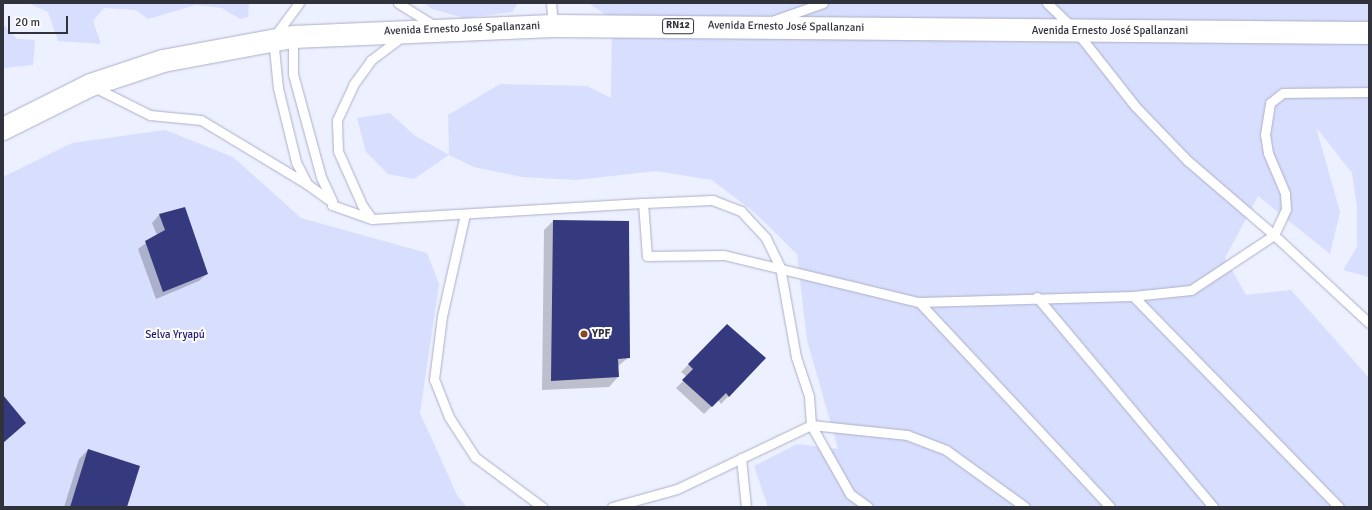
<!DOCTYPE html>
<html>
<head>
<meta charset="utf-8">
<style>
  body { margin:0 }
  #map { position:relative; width:1372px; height:510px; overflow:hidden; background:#edf0ff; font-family:Signika,sans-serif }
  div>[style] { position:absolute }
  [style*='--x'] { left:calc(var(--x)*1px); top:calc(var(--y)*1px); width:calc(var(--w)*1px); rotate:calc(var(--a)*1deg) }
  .green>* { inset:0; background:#d8defe }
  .shadow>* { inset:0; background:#0003 }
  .building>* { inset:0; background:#35397e }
  .roads { filter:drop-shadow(0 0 1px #abafc7) drop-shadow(0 0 1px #abafc7) }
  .service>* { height:9px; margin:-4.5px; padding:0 4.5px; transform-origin:4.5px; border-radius:4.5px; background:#fff }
  .trunk>* { height:22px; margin:-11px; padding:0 11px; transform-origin:11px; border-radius:11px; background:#fff }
  .dots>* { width:11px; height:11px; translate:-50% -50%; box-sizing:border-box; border:2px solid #fefefe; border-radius:50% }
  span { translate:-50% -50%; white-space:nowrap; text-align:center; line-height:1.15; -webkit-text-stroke:4px #fefefe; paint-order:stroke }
  .shield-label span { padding:1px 3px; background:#fefefe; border:1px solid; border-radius:3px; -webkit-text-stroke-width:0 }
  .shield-label { font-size:10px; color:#31333c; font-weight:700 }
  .street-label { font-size:11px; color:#31333c }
  .poi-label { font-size:11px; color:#31333c; font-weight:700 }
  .left { translate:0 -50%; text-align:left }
  .park-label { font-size:11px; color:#211973 }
  .frame { position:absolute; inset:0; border:4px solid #31333c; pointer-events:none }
  .scale { position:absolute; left:8px; top:16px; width:60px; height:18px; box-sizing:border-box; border:2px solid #31333c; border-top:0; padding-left:5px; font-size:12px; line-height:14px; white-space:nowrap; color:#31333c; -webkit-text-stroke:3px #fefefe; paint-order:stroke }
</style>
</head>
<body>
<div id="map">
  <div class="green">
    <div style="clip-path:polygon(28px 3px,249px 3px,248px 17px,240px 19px,222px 8px,196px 5px,148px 19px,136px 10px,104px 8px,93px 21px,101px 44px,58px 41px,48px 12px)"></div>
    <div style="clip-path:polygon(424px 3px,518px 3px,512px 12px,464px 18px,432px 9px)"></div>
    <div style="clip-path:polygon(588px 3px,1369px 3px,1369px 277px,1343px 270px,1357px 247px,1357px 207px,1352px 173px,1316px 127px,1340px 212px,1330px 254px,1258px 196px,1225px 258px,1246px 295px,1291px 290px,1369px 378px,1369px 507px,768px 507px,754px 466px,797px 444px,838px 449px,807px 340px,797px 254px,755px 213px,712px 180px,656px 171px,576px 180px,522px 177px,474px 167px,449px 155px,414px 179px,388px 174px,366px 152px,357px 118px,390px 113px,414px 135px,449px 155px,448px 115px,500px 84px,587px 86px,611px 98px,612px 19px)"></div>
    <div style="clip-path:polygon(3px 24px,17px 39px,35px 40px,33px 65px,3px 68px)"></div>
    <div style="clip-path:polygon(165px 130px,233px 157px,301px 218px,427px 253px,439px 284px,420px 413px,457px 495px,467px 507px,3px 507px,3px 177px,72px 143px)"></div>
  </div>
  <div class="shadow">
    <div style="clip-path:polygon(159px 215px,207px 274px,199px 281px,156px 299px,138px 249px,157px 235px,152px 223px)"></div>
    <div style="clip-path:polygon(553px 221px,629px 357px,617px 367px,618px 377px,609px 387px,542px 390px,544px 230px)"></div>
    <div style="clip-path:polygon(727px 325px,765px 358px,721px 404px,718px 400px,704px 414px,676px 388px,687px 377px,681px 372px)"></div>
    <div style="clip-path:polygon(88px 450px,126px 507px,64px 507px,79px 459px)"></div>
  </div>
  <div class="building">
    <div style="clip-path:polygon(185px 207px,208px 274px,163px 292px,145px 241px,165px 230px,159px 214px)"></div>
    <div style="clip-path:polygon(553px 220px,629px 221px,630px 358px,618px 359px,619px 377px,551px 381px)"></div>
    <div style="clip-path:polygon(727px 324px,766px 358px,729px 397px,726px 393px,712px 407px,682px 380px,693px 369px,688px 364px)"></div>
    <div style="clip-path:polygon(3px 395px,26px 423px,3px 443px)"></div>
    <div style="clip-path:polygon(88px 449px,140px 466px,127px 507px,70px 507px)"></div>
  </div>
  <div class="roads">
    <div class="service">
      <div style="--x:299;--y:3;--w:44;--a:126.6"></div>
      <div style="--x:273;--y:38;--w:50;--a:84.3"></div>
      <div style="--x:278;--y:88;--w:76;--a:76.3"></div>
      <div style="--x:296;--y:162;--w:25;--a:63"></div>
      <div style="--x:398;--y:3;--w:44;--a:31.9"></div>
      <div style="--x:551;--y:3;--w:23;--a:85"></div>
      <div style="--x:1047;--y:3;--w:40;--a:44"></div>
      <div style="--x:1076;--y:31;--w:95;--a:51.8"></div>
      <div style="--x:1135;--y:106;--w:76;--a:46.1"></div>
      <div style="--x:1188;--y:161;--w:113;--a:40.7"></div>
      <div style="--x:1274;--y:235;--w:29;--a:-65"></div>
      <div style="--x:1286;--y:209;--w:16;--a:-94"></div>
      <div style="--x:1285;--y:193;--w:43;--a:-113"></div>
      <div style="--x:1268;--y:153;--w:18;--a:-99"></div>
      <div style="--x:1265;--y:135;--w:32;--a:-81"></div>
      <div style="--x:1270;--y:103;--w:16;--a:-38"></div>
      <div style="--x:1283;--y:93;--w:86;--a:-0.7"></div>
      <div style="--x:772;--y:21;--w:54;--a:-19.4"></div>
      <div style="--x:293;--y:37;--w:37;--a:90"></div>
      <div style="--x:293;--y:74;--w:107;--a:74.8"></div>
      <div style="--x:321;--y:177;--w:26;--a:65"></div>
      <div style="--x:94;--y:87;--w:63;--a:26.6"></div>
      <div style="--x:150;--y:115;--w:51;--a:5.6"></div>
      <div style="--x:201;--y:120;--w:124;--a:31.1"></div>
      <div style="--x:307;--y:184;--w:31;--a:36"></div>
      <div style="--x:332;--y:202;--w:3;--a:90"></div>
      <div style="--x:332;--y:205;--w:42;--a:19.3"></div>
      <div style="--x:372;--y:219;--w:271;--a:-3.4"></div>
      <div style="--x:643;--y:203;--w:53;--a:85.7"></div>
      <div style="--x:647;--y:256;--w:77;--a:-0.7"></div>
      <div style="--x:724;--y:255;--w:201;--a:13.6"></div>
      <div style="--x:919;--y:302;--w:214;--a:-1.6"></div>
      <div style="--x:1133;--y:296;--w:58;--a:-5.9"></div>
      <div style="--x:1191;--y:290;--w:100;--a:-33.5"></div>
      <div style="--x:1274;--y:235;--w:129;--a:42.8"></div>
      <div style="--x:465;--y:214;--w:105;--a:102.7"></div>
      <div style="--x:442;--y:316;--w:64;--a:97.2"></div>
      <div style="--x:434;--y:379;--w:41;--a:68.5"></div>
      <div style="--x:449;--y:417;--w:48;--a:57"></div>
      <div style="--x:475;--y:457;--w:84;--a:36.7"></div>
      <div style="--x:372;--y:219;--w:17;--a:-126"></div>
      <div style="--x:362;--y:205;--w:59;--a:-114"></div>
      <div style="--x:338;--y:151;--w:31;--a:-92"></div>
      <div style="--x:337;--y:120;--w:38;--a:-65"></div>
      <div style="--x:353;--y:85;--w:31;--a:-54"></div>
      <div style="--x:371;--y:60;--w:38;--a:-37"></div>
      <div style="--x:1133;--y:296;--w:295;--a:45.7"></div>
      <div style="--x:1037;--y:297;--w:274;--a:50"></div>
      <div style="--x:919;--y:302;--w:280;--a:47"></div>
      <div style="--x:811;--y:425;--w:97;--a:5.9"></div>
      <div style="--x:907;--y:435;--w:42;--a:21"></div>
      <div style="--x:946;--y:450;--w:97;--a:35.8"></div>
      <div style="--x:811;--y:425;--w:79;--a:60.5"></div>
      <div style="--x:850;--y:494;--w:22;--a:36"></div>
      <div style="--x:741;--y:458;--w:49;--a:84.2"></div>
      <div style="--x:612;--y:507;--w:67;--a:-15.5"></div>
      <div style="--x:677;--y:489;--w:148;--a:-25.5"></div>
      <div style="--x:811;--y:425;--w:29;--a:-94"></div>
      <div style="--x:809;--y:396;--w:41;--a:-108.4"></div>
      <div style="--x:796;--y:357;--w:91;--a:-100.1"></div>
      <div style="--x:780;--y:267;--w:32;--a:-116"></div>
      <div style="--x:766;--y:238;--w:37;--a:-133"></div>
      <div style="--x:741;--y:211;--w:30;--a:-159"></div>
      <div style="--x:713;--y:200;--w:70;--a:177.5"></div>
    </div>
    <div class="trunk">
      <div style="--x:3;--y:129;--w:98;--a:-26.6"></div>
      <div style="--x:91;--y:85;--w:76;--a:-18.4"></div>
      <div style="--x:163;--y:61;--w:132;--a:-10.5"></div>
      <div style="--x:293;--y:37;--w:260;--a:-2.4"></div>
      <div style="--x:553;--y:26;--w:816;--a:0.49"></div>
    </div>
  </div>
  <div class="dots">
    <div style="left:584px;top:334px;background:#8c491c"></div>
  </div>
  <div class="shield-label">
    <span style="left:678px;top:26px">RN12</span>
  </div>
  <div class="street-label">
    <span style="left:786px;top:27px;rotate:1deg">Avenida Ernesto José Spallanzani</span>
    <span style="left:462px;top:29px;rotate:-2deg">Avenida Ernesto José Spallanzani</span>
    <span style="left:1110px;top:31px">Avenida Ernesto José Spallanzani</span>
  </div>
  <div class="poi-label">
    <span class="left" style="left:592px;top:334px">YPF</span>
  </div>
  <div class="park-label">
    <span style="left:175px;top:335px">Selva Yryapú</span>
  </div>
  <div class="frame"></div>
  <div class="scale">20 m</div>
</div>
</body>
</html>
